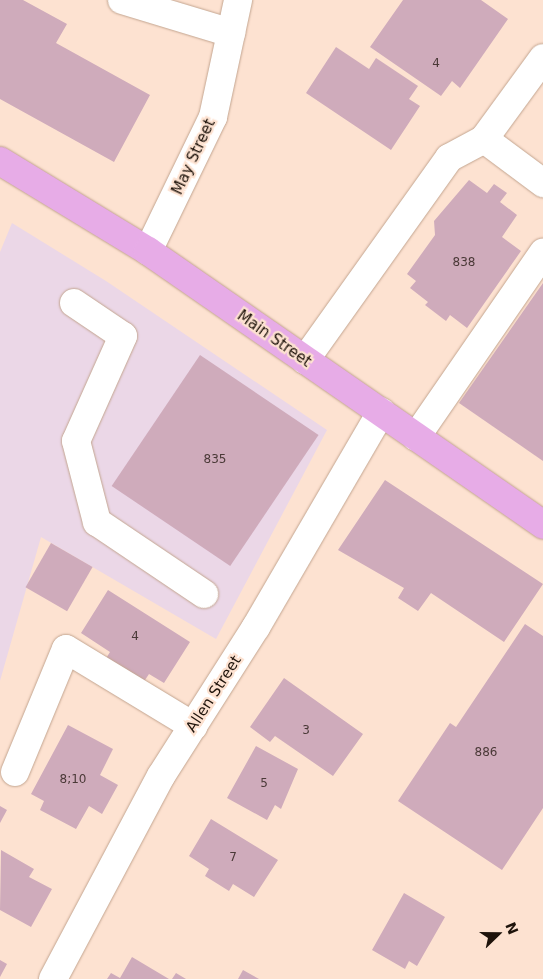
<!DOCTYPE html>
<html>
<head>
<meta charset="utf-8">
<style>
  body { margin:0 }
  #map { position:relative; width:543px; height:979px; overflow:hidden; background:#fde2d1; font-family:"DejaVu Sans",sans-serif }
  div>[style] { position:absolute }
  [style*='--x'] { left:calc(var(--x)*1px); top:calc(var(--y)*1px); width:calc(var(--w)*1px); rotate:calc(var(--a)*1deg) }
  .commercial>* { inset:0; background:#ebd7e7 }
  .building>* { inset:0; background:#cfabbb; transform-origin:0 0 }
  .roads { filter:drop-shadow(0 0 1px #c3a590) drop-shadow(0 0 1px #c3a590) }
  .minor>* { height:28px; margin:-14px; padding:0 14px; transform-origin:14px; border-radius:14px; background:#fff }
  .major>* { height:28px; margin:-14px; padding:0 14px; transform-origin:14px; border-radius:14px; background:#e7ace7 }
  span { translate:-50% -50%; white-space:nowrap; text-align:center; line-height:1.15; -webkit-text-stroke:4.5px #fde2d1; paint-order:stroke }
  .number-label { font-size:12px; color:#4a3937 }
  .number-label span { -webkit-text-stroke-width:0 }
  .street-label { font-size:15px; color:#1e130b }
  .north { position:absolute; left:473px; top:909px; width:50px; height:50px; -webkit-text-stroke:4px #fde2d1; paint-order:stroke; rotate:68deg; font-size:14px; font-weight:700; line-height:20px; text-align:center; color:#1e130b }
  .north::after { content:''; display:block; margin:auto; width:18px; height:22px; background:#1e130b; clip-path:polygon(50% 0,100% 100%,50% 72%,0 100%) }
</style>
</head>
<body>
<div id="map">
  <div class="commercial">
    <div style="clip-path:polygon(12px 223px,106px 281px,327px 430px,216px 639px,41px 537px,0 681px,0 252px)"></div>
  </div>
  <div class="building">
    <div style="clip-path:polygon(0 0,23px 0,67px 24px,56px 43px,150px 95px,114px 162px,0 99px)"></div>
    <div style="clip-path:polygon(403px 0,481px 0,508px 19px,460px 88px,452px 81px,441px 96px,370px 47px)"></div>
    <div style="clip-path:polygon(336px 47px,369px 69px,376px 58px,418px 86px,409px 99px,420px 106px,391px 150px,306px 93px)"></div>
    <div style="clip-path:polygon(469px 180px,487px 193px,494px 184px,507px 193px,500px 202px,517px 215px,502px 237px,521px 251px,467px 328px,450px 315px,446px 321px,425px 305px,428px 302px,410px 288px,416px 281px,407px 274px,435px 235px,434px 221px)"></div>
    <div style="clip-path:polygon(543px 283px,543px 461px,459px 403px)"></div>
    <div style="left:200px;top:355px;width:143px;height:158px;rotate:34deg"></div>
    <div style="clip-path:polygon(385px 480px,543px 584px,504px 642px,431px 593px,418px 611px,398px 598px,404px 588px,338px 550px)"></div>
    <div style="left:51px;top:543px;width:48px;height:51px;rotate:30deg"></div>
    <div style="clip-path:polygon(108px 590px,190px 642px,164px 683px,149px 674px,143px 683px,105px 660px,110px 652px,81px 633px)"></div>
    <div style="clip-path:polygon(525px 624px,543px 636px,543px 808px,502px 870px,398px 801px,450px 723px,456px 727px)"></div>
    <div style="clip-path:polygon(284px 678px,363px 734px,333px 776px,275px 736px,270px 742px,250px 727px)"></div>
    <div style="clip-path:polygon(68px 725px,113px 749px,100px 775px,118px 785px,102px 814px,89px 806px,76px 829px,40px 810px,44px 801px,31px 794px)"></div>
    <div style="clip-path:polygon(256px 746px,298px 769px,281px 809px,275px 805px,267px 820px,227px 798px)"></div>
    <div style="clip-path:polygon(0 806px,7px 810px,0 823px)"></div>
    <div style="clip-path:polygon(211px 819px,278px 860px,254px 897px,233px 884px,229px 891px,205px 876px,209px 869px,189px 856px)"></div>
    <div style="clip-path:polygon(1px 850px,34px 869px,29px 877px,52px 889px,31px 927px,0 910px)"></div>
    <div style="clip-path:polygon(404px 893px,445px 917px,417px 966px,409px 961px,405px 969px,372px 950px)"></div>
    <div style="clip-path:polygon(132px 957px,169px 979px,107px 979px,111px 973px,120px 978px)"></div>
    <div style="clip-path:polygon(0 960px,7px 964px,0 977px)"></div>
    <div style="clip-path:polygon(243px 970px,259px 979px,238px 979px)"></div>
    <div style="clip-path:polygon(176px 973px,186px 979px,172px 979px)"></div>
  </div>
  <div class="roads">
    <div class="minor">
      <div style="--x:122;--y:0;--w:114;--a:16.8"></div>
      <div style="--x:484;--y:139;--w:74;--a:36.7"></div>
      <div style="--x:148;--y:251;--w:149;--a:-64.1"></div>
      <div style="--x:213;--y:117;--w:120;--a:-77.9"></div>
      <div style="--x:74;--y:303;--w:59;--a:34"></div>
      <div style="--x:123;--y:336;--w:115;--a:114.1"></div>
      <div style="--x:76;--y:441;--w:84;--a:75.5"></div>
      <div style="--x:97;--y:522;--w:129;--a:33.9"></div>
      <div style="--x:305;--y:360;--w:248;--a:-54.5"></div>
      <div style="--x:449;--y:158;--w:40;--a:-28"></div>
      <div style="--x:484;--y:139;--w:100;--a:-53.9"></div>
      <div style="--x:416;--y:437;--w:224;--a:-55.4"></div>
      <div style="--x:15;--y:772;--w:133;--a:-67.5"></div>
      <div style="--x:66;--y:649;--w:149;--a:31.2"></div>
      <div style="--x:53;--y:979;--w:230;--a:-62"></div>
      <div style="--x:161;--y:776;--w:177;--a:-57.5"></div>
      <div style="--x:256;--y:627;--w:249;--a:-59.8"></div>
    </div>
    <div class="major">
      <div style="--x:0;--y:161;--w:173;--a:31.3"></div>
      <div style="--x:148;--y:251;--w:481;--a:34.7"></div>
    </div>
  </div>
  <div class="number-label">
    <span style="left:436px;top:64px">4</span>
    <span style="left:464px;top:263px">838</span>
    <span style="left:215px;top:460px">835</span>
    <span style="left:135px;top:637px">4</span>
    <span style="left:306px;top:731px">3</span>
    <span style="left:486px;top:753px">886</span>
    <span style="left:73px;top:780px">8;10</span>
    <span style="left:264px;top:784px">5</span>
    <span style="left:233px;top:858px">7</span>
  </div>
  <div class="street-label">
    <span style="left:194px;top:157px;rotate:-65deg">May Street</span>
    <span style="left:274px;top:339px;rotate:35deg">Main Street</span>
    <span style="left:214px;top:694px;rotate:-57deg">Allen Street</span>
  </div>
  <div class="north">N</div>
</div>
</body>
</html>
